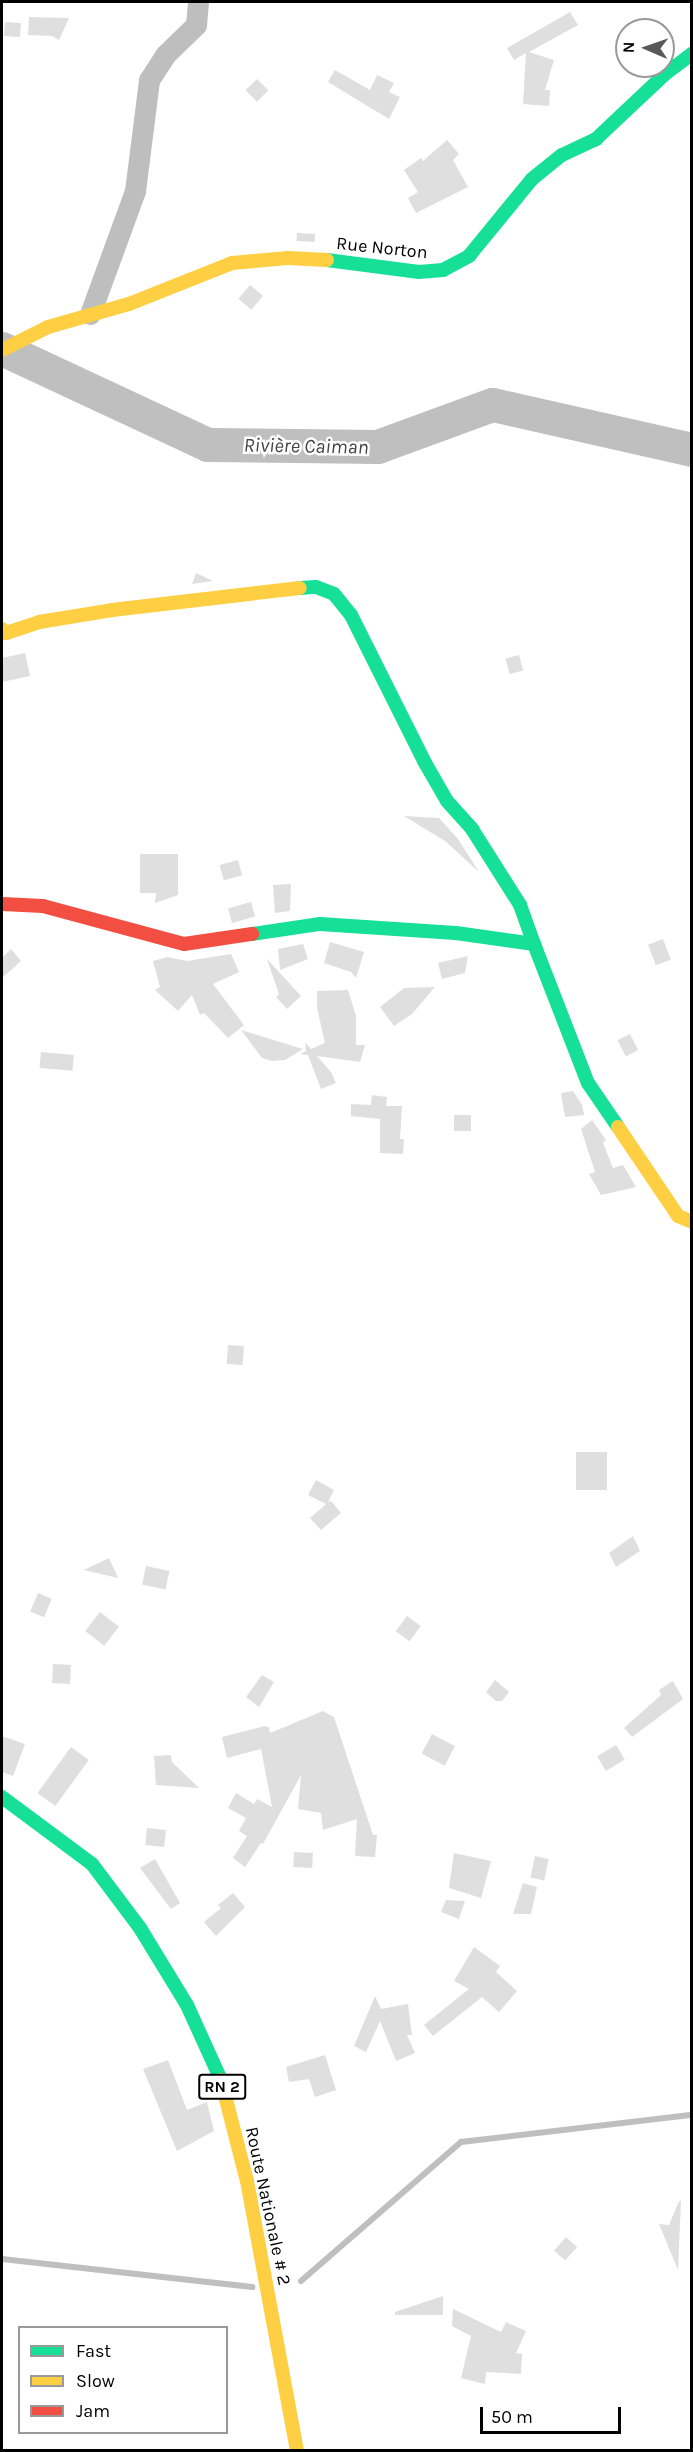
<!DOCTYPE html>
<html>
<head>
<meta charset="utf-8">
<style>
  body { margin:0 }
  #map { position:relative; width:693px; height:2452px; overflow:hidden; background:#fff; font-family:Karla,sans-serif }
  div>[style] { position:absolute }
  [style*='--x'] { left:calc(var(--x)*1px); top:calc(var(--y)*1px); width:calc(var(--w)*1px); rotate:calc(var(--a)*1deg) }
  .stream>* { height:6px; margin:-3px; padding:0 3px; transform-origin:3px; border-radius:3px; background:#bfbfbf }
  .river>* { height:34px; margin:-17px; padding:0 17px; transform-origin:17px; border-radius:17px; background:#bfbfbf }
  .building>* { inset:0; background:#dfdfdf; transform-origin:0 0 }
  .street>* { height:21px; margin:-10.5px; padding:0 10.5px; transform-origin:10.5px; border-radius:10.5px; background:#bebebe }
  .fast>* { height:14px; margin:-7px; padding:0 7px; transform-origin:7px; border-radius:7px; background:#16e098 }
  .slow>* { height:14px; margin:-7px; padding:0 7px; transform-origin:7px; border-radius:7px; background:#ffcf43 }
  .jam>* { height:14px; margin:-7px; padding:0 7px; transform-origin:7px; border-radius:7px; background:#f24e42 }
  span { translate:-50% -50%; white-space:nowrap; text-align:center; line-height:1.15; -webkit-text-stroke:5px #fff; paint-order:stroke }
  .shield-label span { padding:2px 4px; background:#fff; border:2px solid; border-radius:4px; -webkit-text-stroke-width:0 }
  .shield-label { font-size:16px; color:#000; font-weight:700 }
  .street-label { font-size:18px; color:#000 }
  .water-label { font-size:20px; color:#444; font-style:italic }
  .frame { position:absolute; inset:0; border:3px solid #000; pointer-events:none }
  .legend { position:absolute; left:18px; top:2326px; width:210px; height:108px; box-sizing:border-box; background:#fff; border:2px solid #999; margin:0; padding:8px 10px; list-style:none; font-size:18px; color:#000 }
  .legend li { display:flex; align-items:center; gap:12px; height:30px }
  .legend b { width:30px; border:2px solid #999 }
  .north { position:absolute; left:615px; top:18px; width:60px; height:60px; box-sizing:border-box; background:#fff; border:2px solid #999; border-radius:50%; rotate:272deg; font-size:16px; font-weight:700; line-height:24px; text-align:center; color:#000 }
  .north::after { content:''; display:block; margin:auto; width:21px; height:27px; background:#595959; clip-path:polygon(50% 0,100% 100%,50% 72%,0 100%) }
  .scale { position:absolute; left:480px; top:2407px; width:141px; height:27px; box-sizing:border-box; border:3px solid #000; border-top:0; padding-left:8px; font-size:18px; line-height:21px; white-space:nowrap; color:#000; -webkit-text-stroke:4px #fff; paint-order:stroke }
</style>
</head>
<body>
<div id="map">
  <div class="stream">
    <div style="--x:2;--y:2259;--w:252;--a:6.4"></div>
    <div style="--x:301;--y:2281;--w:212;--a:-41"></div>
    <div style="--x:461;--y:2142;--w:233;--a:-6.7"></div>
  </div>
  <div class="river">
    <div style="--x:2;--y:349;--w:227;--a:25"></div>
    <div style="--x:208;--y:445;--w:170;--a:0.7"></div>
    <div style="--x:378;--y:447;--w:122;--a:-20.1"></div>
    <div style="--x:493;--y:405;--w:204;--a:12.7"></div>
  </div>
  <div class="building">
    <div style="clip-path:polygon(570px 12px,578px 25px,529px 52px,554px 60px,545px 90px,550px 90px,549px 106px,523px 104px,526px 53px,514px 60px,507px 48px)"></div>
    <div style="clip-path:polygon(29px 17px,69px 18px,59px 40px,52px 36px,28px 35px)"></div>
    <div style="left:5px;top:22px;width:16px;height:14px;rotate:4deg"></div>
    <div style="clip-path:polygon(335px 70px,370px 90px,377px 75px,394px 83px,389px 92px,400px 97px,389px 119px,328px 82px)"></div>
    <div style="left:257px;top:79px;width:16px;height:16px;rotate:45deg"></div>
    <div style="clip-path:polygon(447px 140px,459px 154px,453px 160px,468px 187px,416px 213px,408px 198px,418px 192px,404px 170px,421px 158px,423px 161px)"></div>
    <div style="left:297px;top:233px;width:18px;height:8px;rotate:3deg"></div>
    <div style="left:250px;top:285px;width:17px;height:18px;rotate:40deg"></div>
    <div style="clip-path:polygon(196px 573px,213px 581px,192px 584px)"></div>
    <div style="clip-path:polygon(25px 653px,30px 676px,2px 682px,2px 658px)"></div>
    <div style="left:519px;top:655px;width:16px;height:14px;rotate:75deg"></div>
    <div style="clip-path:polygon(404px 816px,439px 818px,458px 839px,479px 872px,445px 841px)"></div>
    <div style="clip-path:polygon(140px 854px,178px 854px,178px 895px,155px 903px,156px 893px,140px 893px)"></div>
    <div style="left:238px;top:860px;width:16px;height:19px;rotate:75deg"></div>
    <div style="clip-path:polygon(291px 884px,290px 911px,275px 913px,273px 885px)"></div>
    <div style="left:251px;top:902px;width:15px;height:24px;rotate:74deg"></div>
    <div style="left:663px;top:939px;width:22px;height:16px;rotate:69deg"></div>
    <div style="clip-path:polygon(330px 942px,364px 952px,356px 978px,351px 972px,324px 963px)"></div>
    <div style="clip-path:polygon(303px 944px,308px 959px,280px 970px,278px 949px)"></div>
    <div style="clip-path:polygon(11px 949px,21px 961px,2px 978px,2px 958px)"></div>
    <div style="clip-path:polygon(231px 954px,239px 972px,213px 984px,244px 1025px,228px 1038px,204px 1013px,200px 1015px,192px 995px,178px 1011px,155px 990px,160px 987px,153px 961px,167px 957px,187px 961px)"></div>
    <div style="clip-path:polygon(468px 956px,465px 973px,442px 979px,438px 963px)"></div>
    <div style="clip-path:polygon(267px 959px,301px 996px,287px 1009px,276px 997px,279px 994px)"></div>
    <div style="clip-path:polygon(435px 987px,412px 1014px,394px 1026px,380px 1007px,404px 988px)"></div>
    <div style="clip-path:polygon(348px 990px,356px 1016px,356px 1045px,365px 1045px,360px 1062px,317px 1056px,331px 1072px,336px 1083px,321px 1089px,308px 1055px,300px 1054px,306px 1051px,305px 1042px,311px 1049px,325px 1043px,317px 1008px,317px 991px)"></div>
    <div style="clip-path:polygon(241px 1030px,303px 1049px,285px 1060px,272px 1061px,262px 1058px)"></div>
    <div style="left:630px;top:1034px;width:18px;height:14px;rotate:63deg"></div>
    <div style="left:41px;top:1052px;width:33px;height:16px;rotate:5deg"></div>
    <div style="clip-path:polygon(573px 1091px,582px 1105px,584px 1115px,565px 1117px,561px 1093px)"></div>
    <div style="clip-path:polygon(372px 1095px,387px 1097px,386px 1106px,402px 1106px,400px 1139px,404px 1139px,403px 1154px,380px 1153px,380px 1119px,351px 1116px,351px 1104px,371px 1105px)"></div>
    <div style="left:454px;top:1115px;width:17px;height:16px"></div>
    <div style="clip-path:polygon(592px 1120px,606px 1140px,603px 1143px,613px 1168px,623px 1165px,636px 1187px,601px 1195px,589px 1174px,595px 1172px,581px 1129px)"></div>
    <div style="left:228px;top:1345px;width:16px;height:19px;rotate:4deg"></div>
    <div style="left:576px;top:1452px;width:31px;height:38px"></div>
    <div style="clip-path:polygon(316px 1480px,334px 1490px,328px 1502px,331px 1501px,341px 1513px,321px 1530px,310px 1518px,326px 1504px,308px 1495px)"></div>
    <div style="clip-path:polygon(633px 1536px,640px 1551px,616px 1567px,609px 1553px)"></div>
    <div style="clip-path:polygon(109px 1558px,118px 1578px,84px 1570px)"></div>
    <div style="left:146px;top:1566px;width:24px;height:19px;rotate:12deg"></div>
    <div style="left:38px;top:1593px;width:15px;height:20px;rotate:23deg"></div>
    <div style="left:100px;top:1612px;width:24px;height:24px;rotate:38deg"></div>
    <div style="left:407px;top:1616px;width:17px;height:19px;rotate:36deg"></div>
    <div style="left:53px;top:1664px;width:18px;height:19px;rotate:3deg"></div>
    <div style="clip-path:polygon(262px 1675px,274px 1682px,259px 1707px,246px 1697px)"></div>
    <div style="clip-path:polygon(495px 1680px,509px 1692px,502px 1701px,496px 1701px,486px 1692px)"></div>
    <div style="clip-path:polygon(673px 1681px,683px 1699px,632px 1737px,624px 1728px,661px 1695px,659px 1690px)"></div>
    <div style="clip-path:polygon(323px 1711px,334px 1717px,373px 1835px,377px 1835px,375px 1857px,355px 1856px,357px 1819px,323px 1830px,321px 1813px,298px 1809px,301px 1775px,263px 1844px,261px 1843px,245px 1867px,233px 1858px,247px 1836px,239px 1831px,246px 1818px,228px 1808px,236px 1793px,254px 1804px,257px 1799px,272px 1807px,261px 1749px,227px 1758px,222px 1737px,265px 1726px,269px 1727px,270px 1733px)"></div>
    <div style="left:432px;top:1734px;width:26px;height:22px;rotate:28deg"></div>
    <div style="clip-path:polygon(2px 1736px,25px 1744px,13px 1776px,2px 1772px)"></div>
    <div style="left:616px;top:1745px;width:17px;height:22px;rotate:59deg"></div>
    <div style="left:71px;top:1747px;width:22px;height:57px;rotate:36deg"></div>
    <div style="clip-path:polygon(171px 1755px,172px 1762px,199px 1788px,156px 1785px,154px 1756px)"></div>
    <div style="left:147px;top:1828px;width:19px;height:17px;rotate:6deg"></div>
    <div style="left:294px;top:1852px;width:19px;height:15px;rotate:3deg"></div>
    <div style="clip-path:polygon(454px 1853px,491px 1861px,481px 1898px,449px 1888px)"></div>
    <div style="left:535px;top:1856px;width:14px;height:22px;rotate:12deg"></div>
    <div style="clip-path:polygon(155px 1859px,180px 1903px,171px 1909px,140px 1868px)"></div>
    <div style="clip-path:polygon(523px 1883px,537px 1887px,531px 1914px,513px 1914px)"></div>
    <div style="clip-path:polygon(233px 1893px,245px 1907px,216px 1936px,204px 1922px,221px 1908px,218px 1905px)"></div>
    <div style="clip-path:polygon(446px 1900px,465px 1901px,459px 1919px,441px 1912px)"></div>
    <div style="clip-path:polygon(474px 1947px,500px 1966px,496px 1972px,517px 1991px,499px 2012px,482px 1997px,433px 2036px,424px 2025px,469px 1989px,454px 1981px)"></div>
    <div style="clip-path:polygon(375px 1996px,381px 2009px,408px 2004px,412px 2035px,407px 2035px,415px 2053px,396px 2061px,380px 2021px,366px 2052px,354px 2046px)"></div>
    <div style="clip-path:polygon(325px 2055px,336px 2090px,315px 2097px,309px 2079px,289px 2082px,286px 2067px)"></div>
    <div style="clip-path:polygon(168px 2060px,187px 2110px,207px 2102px,214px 2131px,177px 2151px,143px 2069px)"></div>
    <div style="clip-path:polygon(679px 2201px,681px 2201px,678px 2270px,659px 2224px,669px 2225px)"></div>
    <div style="left:566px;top:2237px;width:15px;height:18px;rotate:42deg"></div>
    <div style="clip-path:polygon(443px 2296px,443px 2315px,395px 2315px,395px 2312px)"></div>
    <div style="clip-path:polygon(453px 2309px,501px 2332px,506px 2322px,526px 2331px,516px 2353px,522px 2354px,521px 2374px,486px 2372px,485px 2384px,461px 2378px,471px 2336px,452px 2326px)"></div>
  </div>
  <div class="street">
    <div style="--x:90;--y:314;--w:131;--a:-69.9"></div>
    <div style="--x:135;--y:191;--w:112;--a:-82.8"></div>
    <div style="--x:149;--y:80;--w:30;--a:-57"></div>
    <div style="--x:165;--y:55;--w:43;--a:-44.1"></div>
    <div style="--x:196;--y:25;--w:23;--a:-85"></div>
  </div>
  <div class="fast">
    <div style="--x:327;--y:260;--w:93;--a:7.4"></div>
    <div style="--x:419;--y:272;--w:24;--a:-5"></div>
    <div style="--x:443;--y:270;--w:30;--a:-28"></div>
    <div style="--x:469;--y:256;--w:99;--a:-50.7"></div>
    <div style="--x:532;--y:179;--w:38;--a:-39"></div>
    <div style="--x:562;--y:155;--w:38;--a:-25"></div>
    <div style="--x:596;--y:139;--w:95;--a:-43.3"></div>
    <div style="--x:665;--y:74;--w:34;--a:-37"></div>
    <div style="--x:300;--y:588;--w:16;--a:-4"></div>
    <div style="--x:316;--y:587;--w:19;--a:21"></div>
    <div style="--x:334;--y:594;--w:27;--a:51"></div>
    <div style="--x:351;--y:615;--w:163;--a:63.4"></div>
    <div style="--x:424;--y:761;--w:46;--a:60.1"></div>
    <div style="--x:447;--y:801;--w:38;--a:48"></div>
    <div style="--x:472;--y:829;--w:90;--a:57.7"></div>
    <div style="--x:520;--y:905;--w:41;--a:70.3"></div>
    <div style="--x:252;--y:934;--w:69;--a:-8.4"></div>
    <div style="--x:320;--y:924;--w:136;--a:3.8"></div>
    <div style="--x:456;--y:933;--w:79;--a:8"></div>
    <div style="--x:534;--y:944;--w:149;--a:68.8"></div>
    <div style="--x:588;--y:1083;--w:53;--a:55.7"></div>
    <div style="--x:2;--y:1797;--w:112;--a:36.7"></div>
    <div style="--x:92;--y:1864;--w:80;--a:53.1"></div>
    <div style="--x:140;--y:1928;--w:90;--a:58.6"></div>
    <div style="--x:187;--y:2005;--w:82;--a:65.6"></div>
  </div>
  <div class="slow">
    <div style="--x:2;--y:350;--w:51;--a:-26.6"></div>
    <div style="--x:48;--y:327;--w:84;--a:-15.9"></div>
    <div style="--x:129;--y:304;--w:111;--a:-21.7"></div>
    <div style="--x:232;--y:263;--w:56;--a:-5.1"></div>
    <div style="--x:288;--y:258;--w:39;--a:3"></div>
    <div style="--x:2;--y:629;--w:6;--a:45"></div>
    <div style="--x:6;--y:633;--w:35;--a:-18"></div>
    <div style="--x:39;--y:622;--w:74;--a:-9.3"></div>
    <div style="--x:112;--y:610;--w:189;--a:-6.7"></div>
    <div style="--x:618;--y:1127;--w:107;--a:56"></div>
    <div style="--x:678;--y:1216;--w:15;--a:23"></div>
    <div style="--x:221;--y:2080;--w:104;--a:75.6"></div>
    <div style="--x:247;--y:2181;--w:274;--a:79.5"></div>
  </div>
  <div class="jam">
    <div style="--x:2;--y:904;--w:41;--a:2.8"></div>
    <div style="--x:43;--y:906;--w:146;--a:15.1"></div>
    <div style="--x:184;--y:944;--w:69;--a:-8.4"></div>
  </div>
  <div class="shield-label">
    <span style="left:222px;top:2087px">RN 2</span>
  </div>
  <div class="street-label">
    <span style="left:382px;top:248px;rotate:6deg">Rue Norton</span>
    <span style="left:268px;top:2206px;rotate:78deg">Route Nationale # 2</span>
  </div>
  <div class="water-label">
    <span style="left:306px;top:446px;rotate:1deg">Rivière Caiman</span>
  </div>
  <div class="frame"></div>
  <ul class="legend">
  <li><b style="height:8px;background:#16e098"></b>Fast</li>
  <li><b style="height:8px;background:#ffcf43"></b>Slow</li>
  <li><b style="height:8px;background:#f24e42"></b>Jam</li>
  </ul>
  <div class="north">N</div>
  <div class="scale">50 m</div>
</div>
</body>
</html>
